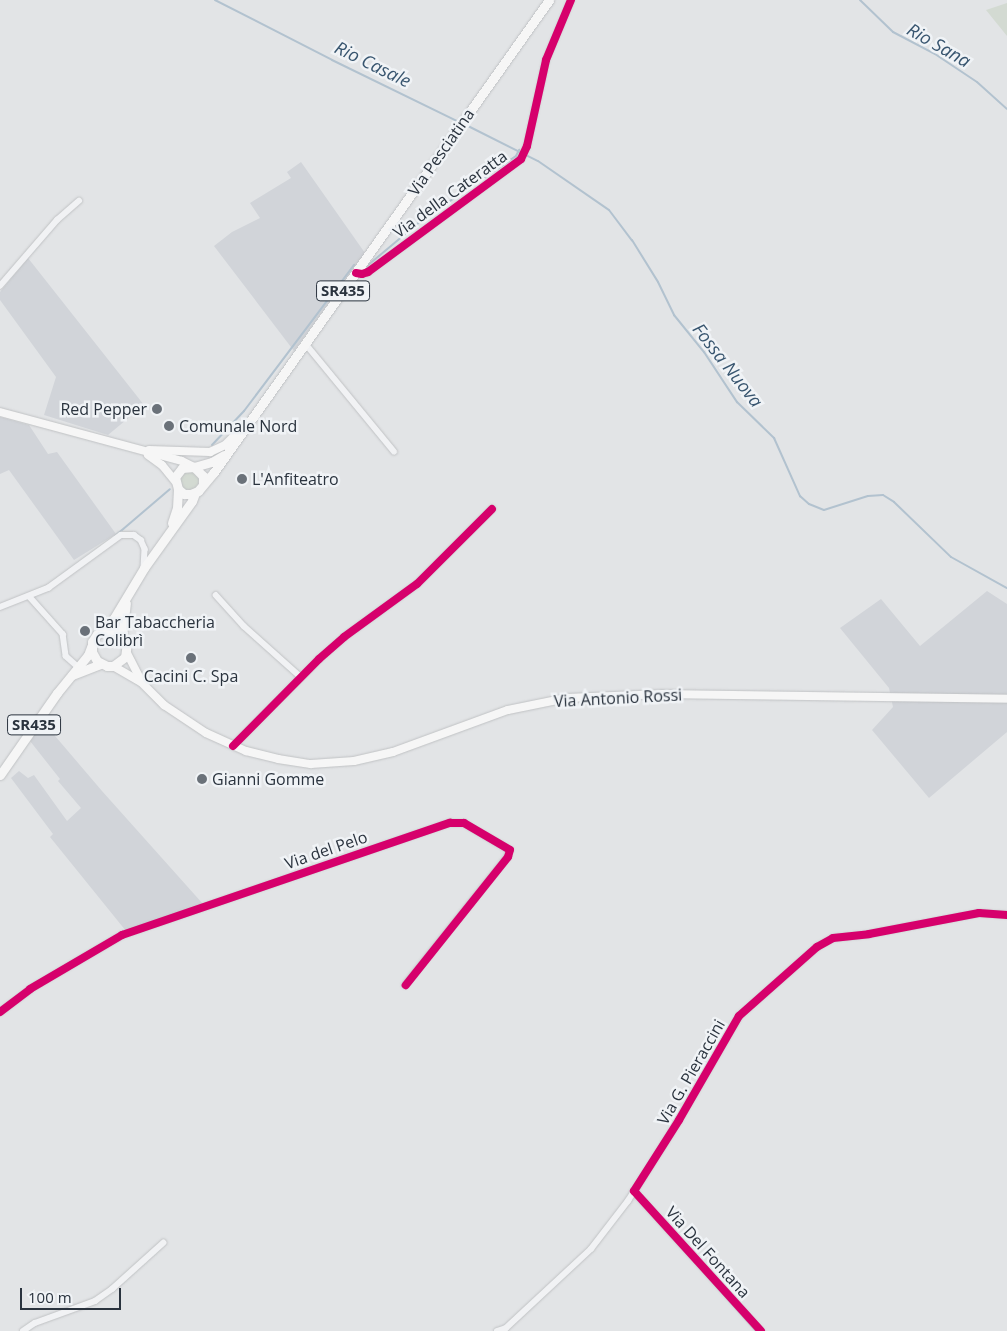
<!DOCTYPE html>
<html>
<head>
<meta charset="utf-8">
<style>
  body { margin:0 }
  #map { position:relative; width:1007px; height:1331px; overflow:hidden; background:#e2e4e6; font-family:"Open Sans",sans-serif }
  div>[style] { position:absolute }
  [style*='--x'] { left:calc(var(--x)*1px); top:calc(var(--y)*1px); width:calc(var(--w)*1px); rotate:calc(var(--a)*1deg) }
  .built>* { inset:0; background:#d1d4d9 }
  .green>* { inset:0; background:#d3dad2 }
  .round { border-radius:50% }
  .stream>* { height:2px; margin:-1px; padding:0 1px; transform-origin:1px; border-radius:1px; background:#b2c2cf }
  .roads { filter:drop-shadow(0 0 1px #c0c2c4) drop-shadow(0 0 1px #c0c2c4) }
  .minor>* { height:5.5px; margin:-2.75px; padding:0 2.75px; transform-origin:2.75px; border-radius:2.75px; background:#f1f2f4 }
  .secondary>* { height:8px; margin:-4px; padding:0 4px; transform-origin:4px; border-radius:4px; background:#f6f6f6 }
  .primary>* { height:9px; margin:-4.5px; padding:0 4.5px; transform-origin:4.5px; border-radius:4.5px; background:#f6f6f6 }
  .cycleway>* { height:8px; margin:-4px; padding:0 4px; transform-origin:4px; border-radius:4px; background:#d6006c }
  .dots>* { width:14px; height:14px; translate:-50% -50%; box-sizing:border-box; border:2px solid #f0f3f6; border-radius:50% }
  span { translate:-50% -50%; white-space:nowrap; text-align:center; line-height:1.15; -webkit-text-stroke:5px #f0f3f6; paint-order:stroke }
  .shield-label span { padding:1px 4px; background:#f0f3f6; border:1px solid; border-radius:4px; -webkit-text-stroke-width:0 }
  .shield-label { font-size:15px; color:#2a333e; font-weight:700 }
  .street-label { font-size:16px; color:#2a333e }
  .poi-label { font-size:16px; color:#2a333e }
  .right { translate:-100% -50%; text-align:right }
  .left { translate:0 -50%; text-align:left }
  .water-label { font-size:18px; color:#38556f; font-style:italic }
  .scale { position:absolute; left:20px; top:1288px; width:101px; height:22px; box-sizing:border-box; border:2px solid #2a333e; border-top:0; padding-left:6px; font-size:15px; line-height:18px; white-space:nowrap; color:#2a333e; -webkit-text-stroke:4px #f0f3f6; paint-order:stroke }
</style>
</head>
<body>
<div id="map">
  <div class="built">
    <div style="clip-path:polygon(301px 162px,365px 253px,294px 351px,214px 246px,232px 232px,260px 218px,250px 203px,291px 178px,287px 172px)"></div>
    <div style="clip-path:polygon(28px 258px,144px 405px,108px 435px,44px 415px,56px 377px,0 300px,0 292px)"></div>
    <div style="clip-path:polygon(0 417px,29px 425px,48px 454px,57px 452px,116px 534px,74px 560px,9px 470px,0 474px)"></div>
    <div style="clip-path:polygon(987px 591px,1007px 604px,1007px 732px,929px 798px,872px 730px,893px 707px,889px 688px,840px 628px,881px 599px,920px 646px)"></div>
    <div style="clip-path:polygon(44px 723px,102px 791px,203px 904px,126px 931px,50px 837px,53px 834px,11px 778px,19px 771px,28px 778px,34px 775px,67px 821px,81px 808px,58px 781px,60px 779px,30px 741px)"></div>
  </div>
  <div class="green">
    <div style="clip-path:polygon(1007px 3px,1007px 36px,986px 10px)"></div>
    <div class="round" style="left:179px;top:470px;width:20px;height:20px"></div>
  </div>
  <div class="stream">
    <div style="--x:215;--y:0;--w:131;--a:27.1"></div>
    <div style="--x:332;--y:60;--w:141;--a:26"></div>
    <div style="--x:860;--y:0;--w:46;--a:44.1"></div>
    <div style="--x:893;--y:32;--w:47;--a:27.6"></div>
    <div style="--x:935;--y:54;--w:50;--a:33.7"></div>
    <div style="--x:977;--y:82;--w:40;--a:42"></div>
    <div style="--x:466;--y:125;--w:80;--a:26.6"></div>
    <div style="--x:538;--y:161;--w:86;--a:34.6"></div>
    <div style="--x:609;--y:210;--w:38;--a:53"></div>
    <div style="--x:632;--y:240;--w:49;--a:58.2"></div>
    <div style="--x:658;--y:282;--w:37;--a:64"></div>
    <div style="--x:674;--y:315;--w:48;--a:51"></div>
    <div style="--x:704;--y:352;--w:60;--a:56.6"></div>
    <div style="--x:737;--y:402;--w:52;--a:44.2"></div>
    <div style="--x:774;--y:438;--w:64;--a:65.9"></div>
    <div style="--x:800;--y:496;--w:12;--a:42"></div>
    <div style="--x:809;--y:504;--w:16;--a:22"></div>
    <div style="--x:824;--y:510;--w:46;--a:-17.7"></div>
    <div style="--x:868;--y:496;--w:15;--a:-4"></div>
    <div style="--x:883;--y:495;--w:13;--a:32"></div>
    <div style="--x:894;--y:502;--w:79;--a:44"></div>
    <div style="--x:951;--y:557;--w:64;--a:29"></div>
    <div style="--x:367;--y:266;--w:72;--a:-39.9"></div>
    <div style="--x:422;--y:220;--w:114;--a:-34.2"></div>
    <div style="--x:516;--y:156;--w:7;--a:-63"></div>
    <div style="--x:212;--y:445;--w:47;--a:-46.7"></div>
    <div style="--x:244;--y:411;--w:183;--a:-53"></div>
    <div style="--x:115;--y:536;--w:72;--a:-40.5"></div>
    <div style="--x:687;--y:1253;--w:104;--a:48.5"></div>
  </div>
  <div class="roads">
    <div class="minor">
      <div style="--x:356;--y:273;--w:6;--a:9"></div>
      <div style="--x:362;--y:274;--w:6;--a:-18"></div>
      <div style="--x:368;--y:272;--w:190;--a:-36.4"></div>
      <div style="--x:521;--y:159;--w:14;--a:-65"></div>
      <div style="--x:527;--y:146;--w:88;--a:-77.5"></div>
      <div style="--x:546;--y:60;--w:65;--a:-67.4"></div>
      <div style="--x:0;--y:286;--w:87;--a:-49.2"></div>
      <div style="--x:57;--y:220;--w:29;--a:-41"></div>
      <div style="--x:306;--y:344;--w:139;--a:50.6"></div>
      <div style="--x:216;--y:595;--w:42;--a:47.9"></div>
      <div style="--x:244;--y:626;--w:76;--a:41.8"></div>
      <div style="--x:30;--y:597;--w:50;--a:48.3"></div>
      <div style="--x:63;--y:634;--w:22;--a:82"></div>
      <div style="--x:66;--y:656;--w:15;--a:42"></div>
      <div style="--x:0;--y:607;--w:52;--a:-21.6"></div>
      <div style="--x:48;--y:588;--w:90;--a:-36"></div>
      <div style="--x:121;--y:535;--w:13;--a:0"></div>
      <div style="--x:134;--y:535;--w:9;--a:36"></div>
      <div style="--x:141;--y:540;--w:10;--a:66"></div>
      <div style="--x:145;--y:549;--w:17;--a:93"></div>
      <div style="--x:233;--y:746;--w:122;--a:-45.3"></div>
      <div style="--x:319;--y:659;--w:33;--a:-41"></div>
      <div style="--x:344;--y:637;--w:90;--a:-36"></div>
      <div style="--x:417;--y:584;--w:106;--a:-45"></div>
      <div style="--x:0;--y:1012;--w:38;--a:-37"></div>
      <div style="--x:30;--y:989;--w:107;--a:-30.4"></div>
      <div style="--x:122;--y:935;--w:347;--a:-18.9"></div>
      <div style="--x:450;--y:823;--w:14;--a:0"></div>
      <div style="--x:464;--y:823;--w:53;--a:30.4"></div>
      <div style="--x:510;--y:850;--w:7;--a:106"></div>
      <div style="--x:508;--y:857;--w:164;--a:128.6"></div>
      <div style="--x:634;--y:1191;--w:189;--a:47.8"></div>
      <div style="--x:23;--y:1331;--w:14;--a:-34"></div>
      <div style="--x:35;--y:1323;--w:64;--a:-20.1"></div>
      <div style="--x:95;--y:1301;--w:21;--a:-35"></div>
      <div style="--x:112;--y:1289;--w:69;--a:-42"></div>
      <div style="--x:497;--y:1331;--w:9;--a:-18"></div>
      <div style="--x:506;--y:1328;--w:116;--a:-42.9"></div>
      <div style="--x:591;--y:1249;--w:61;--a:-52.4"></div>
      <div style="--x:628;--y:1201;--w:96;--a:-57.8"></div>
      <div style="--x:679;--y:1120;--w:120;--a:-60"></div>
      <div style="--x:739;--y:1016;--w:104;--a:-41.5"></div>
      <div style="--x:817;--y:947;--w:18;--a:-29"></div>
      <div style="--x:833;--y:938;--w:36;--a:-6"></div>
      <div style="--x:869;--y:934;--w:112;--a:-10.8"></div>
      <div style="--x:979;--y:913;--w:28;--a:4"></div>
    </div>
    <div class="secondary">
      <div style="--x:0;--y:412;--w:188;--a:15.1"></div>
      <div style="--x:182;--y:461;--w:13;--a:27"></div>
      <div style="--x:149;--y:450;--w:61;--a:1.9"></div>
      <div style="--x:210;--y:452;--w:17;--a:-25"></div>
      <div style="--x:225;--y:445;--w:21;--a:-45"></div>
      <div style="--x:148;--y:455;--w:17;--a:36"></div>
      <div style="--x:162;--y:465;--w:21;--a:51"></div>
      <div style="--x:127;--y:653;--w:30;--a:63"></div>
      <div style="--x:113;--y:666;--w:32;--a:30"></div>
      <div style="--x:141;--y:682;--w:33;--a:45"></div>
      <div style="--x:164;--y:705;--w:50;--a:33.7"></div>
      <div style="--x:206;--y:733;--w:44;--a:24.2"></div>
      <div style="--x:246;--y:751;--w:33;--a:14"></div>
      <div style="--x:278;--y:759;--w:33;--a:9"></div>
      <div style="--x:311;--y:764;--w:43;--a:-4"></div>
      <div style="--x:354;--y:761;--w:40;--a:-13"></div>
      <div style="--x:393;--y:752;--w:122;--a:-20.1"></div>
      <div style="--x:508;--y:710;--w:60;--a:-11.5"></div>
      <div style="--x:567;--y:698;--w:96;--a:-2.4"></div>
      <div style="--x:663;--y:694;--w:344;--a:0.8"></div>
    </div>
    <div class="primary">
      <div style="--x:194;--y:467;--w:19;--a:-16"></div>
      <div style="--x:212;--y:462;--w:14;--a:-30"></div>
      <div style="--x:203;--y:484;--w:8;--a:-90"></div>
      <div style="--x:203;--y:476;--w:13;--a:-135"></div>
      <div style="--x:194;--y:467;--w:12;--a:175"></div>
      <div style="--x:182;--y:468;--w:11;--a:128"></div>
      <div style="--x:175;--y:477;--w:12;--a:76"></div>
      <div style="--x:178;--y:489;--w:8;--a:40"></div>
      <div style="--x:184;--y:494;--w:7;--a:0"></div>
      <div style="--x:191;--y:494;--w:8;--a:-23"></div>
      <div style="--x:198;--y:491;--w:25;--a:-50"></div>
      <div style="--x:214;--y:472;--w:579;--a:-54.63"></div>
      <div style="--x:172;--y:523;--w:16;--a:-72"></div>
      <div style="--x:177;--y:508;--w:19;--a:-87"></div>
      <div style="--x:106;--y:630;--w:11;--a:5"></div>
      <div style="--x:117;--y:631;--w:16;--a:50"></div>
      <div style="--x:127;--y:643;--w:14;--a:98"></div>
      <div style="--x:125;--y:657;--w:15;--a:143"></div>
      <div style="--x:113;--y:666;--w:6;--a:180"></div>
      <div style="--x:107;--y:666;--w:11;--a:-153"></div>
      <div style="--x:97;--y:661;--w:10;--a:-119"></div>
      <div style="--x:92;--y:652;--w:10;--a:-90"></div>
      <div style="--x:92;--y:642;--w:9;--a:-58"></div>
      <div style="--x:97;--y:634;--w:10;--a:-24"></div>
      <div style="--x:106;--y:630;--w:14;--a:-56"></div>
      <div style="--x:114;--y:618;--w:58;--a:-59"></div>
      <div style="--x:144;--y:568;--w:82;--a:-54.4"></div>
      <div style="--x:192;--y:501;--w:9;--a:-69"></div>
      <div style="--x:122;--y:635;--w:32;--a:-83"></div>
      <div style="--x:72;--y:675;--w:31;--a:-21"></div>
      <div style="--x:0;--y:775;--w:100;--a:-55.2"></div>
      <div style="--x:57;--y:693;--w:49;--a:-50.8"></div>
      <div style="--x:88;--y:655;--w:9;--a:-69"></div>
    </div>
  </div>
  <div class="cycleway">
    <div style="--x:356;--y:273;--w:6;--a:9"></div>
    <div style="--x:362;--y:274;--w:6;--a:-18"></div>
    <div style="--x:368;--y:272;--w:190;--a:-36.4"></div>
    <div style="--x:521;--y:159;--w:14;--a:-65"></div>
    <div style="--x:527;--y:146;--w:88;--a:-77.5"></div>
    <div style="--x:546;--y:60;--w:65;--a:-67.4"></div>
    <div style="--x:233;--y:746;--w:122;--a:-45.3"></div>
    <div style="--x:319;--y:659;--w:33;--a:-41"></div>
    <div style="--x:344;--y:637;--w:90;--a:-36"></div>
    <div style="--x:417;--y:584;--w:106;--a:-45"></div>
    <div style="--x:0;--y:1012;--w:38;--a:-37"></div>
    <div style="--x:30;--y:989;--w:107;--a:-30.4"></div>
    <div style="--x:122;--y:935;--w:347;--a:-18.9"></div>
    <div style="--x:450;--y:823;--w:14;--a:0"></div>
    <div style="--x:464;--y:823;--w:53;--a:30.4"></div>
    <div style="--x:510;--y:850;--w:7;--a:106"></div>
    <div style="--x:508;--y:857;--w:164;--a:128.6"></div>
    <div style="--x:761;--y:1331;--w:189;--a:-132.2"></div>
    <div style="--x:634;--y:1191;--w:84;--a:-57.6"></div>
    <div style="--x:679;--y:1120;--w:120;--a:-60"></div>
    <div style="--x:739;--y:1016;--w:104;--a:-41.5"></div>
    <div style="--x:817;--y:947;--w:18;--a:-29"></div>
    <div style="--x:833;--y:938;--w:36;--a:-6"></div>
    <div style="--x:869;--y:934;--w:112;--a:-10.8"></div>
    <div style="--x:979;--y:913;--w:28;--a:4"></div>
  </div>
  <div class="dots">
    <div style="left:157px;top:409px;background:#6a7179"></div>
    <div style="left:169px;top:426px;background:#6a7179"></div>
    <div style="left:242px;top:479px;background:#6a7179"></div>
    <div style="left:85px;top:631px;background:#6a7179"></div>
    <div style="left:191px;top:658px;background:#6a7179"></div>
    <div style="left:202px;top:779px;background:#6a7179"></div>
  </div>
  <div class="shield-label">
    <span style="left:343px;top:291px">SR435</span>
    <span style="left:34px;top:725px">SR435</span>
  </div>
  <div class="street-label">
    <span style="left:441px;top:152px;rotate:-55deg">Via Pesciatina</span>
    <span style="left:450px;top:194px;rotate:-36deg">Via della Cateratta</span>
    <span style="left:618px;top:698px;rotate:-3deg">Via Antonio Rossi</span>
    <span style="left:326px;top:850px;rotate:-19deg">Via del Pelo</span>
    <span style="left:691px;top:1072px;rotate:-60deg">Via G. Pieraccini</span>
    <span style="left:708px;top:1252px;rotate:48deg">Via Del Fontana</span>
  </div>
  <div class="poi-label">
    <span class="right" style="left:147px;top:409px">Red Pepper</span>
    <span class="left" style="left:179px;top:426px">Comunale Nord</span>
    <span class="left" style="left:252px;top:479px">L'Anfiteatro</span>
    <span class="left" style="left:95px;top:631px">Bar Tabaccheria<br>Colibrì</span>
    <span style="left:191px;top:676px">Cacini C. Spa</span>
    <span class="left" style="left:212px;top:779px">Gianni Gomme</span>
  </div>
  <div class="water-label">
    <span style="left:939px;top:45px;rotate:30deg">Rio Sana</span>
    <span style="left:373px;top:64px;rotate:26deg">Rio Casale</span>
    <span style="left:728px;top:365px;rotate:52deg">Fossa Nuova</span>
  </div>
  <div class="scale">100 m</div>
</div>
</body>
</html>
